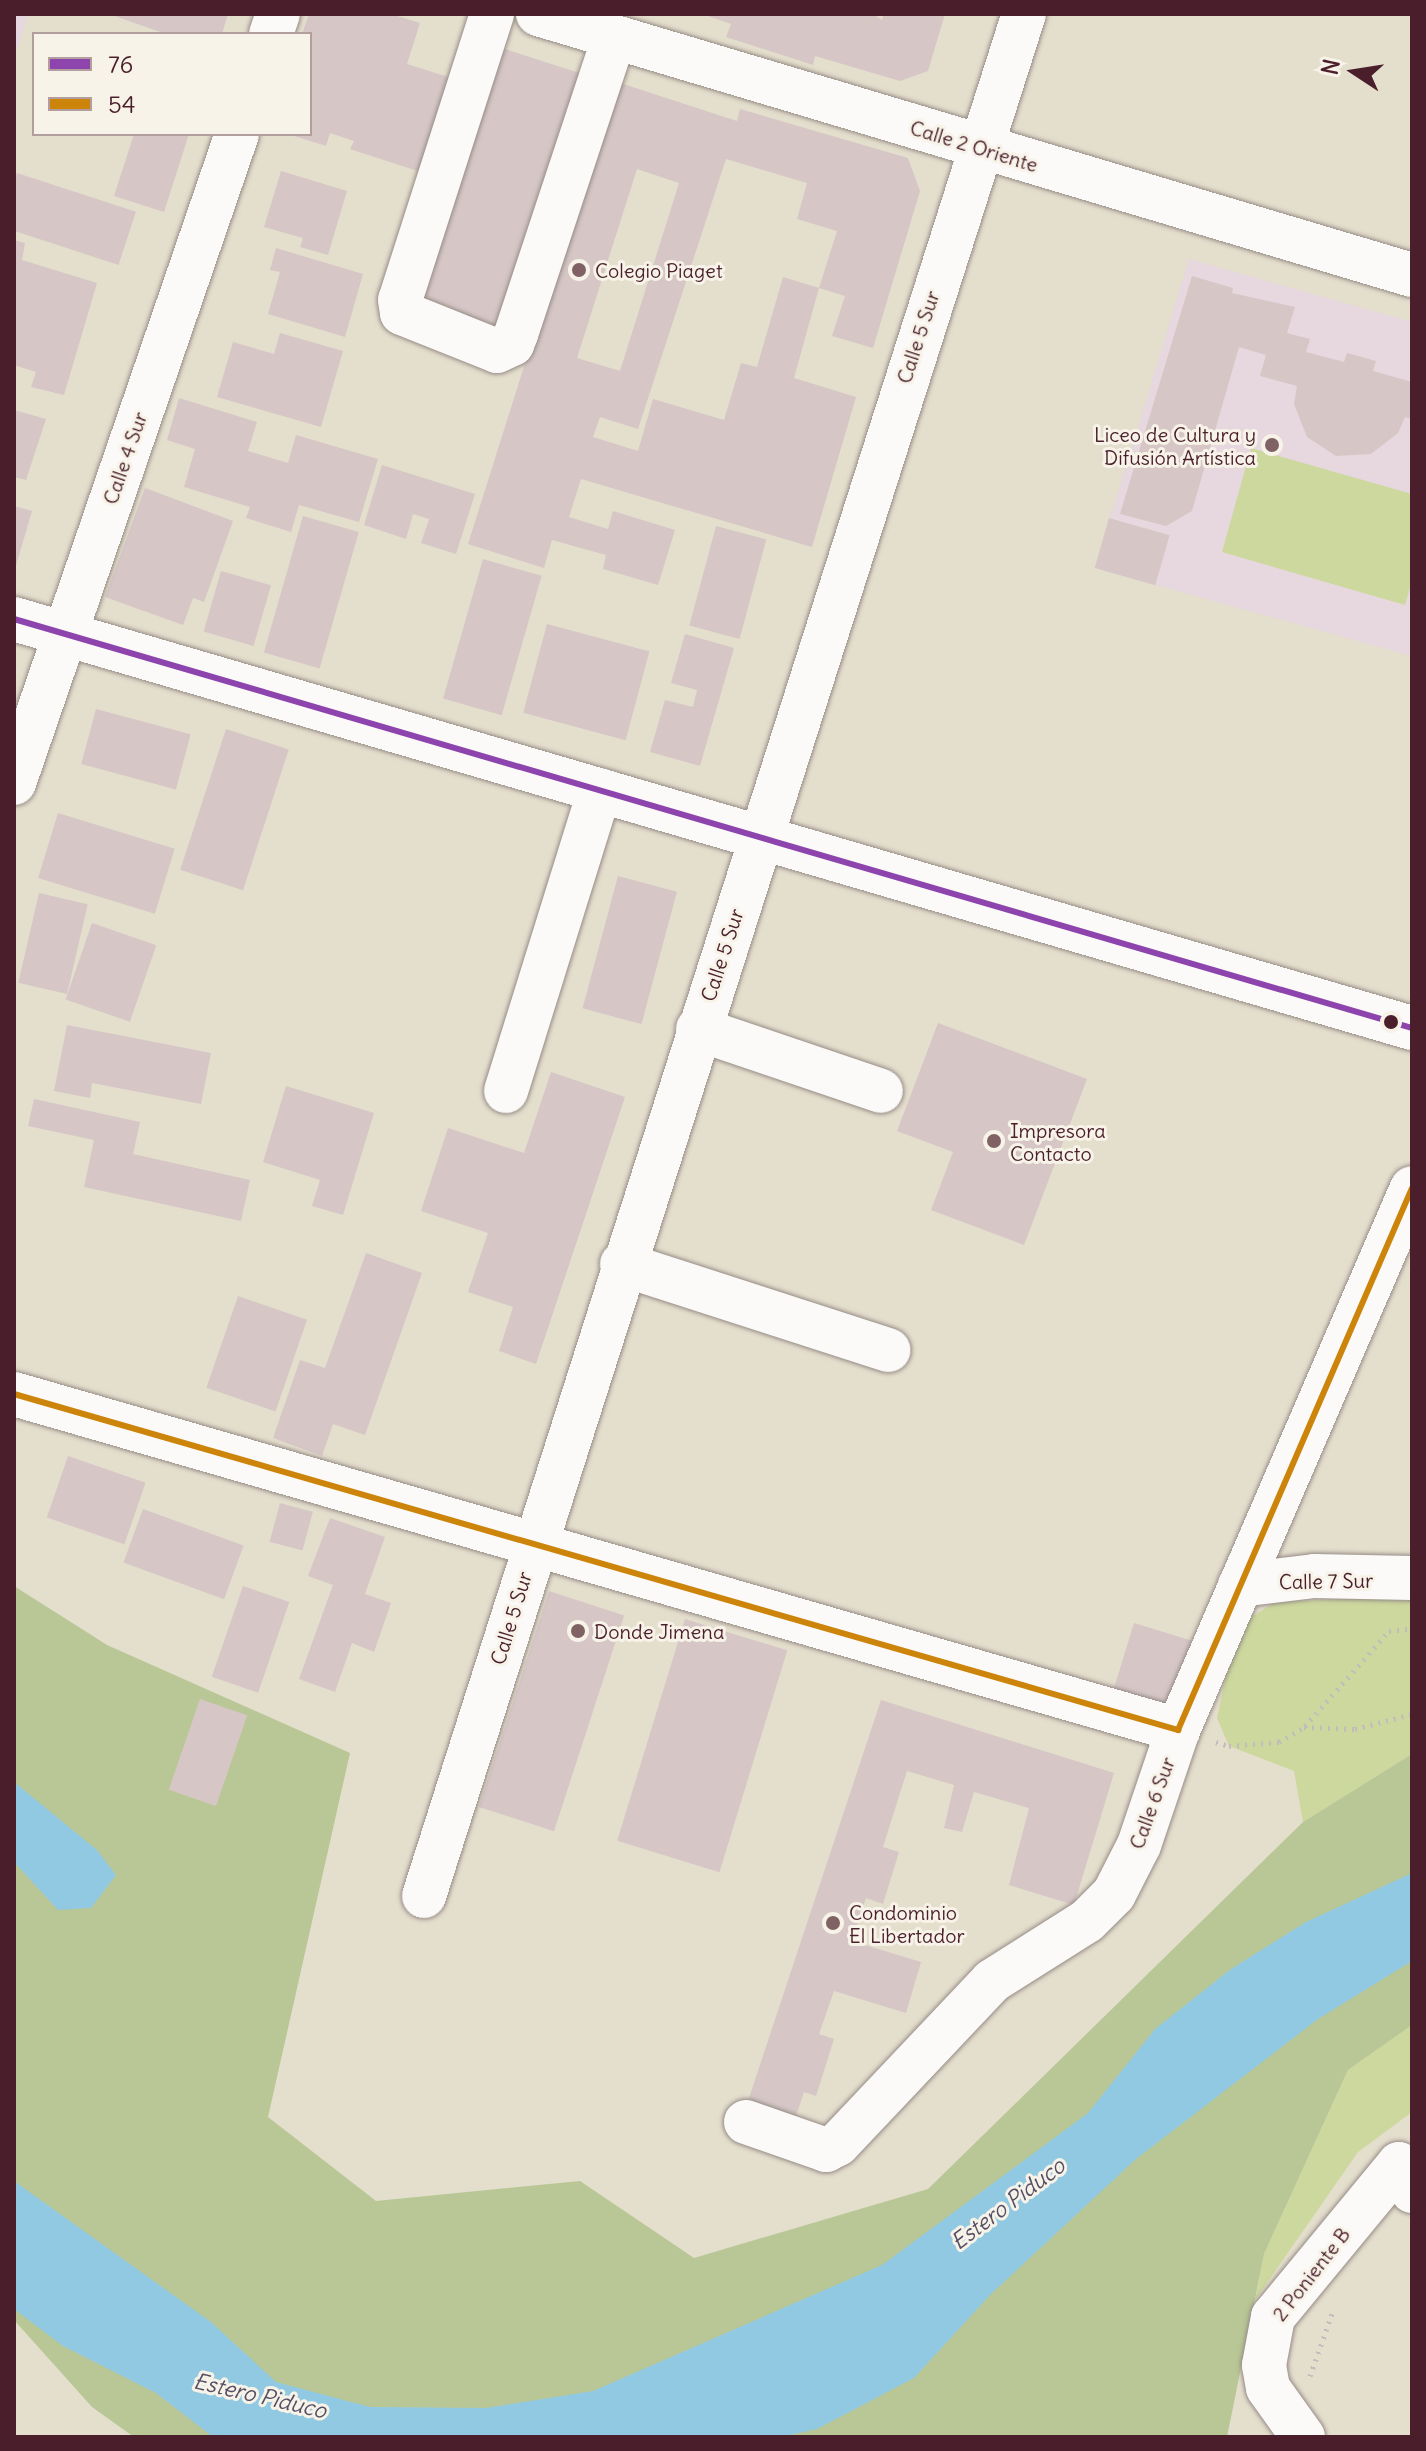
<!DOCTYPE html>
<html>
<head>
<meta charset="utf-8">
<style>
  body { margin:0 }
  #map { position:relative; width:1426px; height:2451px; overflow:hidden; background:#e4decd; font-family:Delius,sans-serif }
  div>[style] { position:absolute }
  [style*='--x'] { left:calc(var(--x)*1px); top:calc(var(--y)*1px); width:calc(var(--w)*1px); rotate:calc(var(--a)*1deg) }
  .built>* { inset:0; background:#e7d7df }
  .green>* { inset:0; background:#cdd89e }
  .forest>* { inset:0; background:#b8c795 }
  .water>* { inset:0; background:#92c9e2 }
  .building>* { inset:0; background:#d6c7c6; transform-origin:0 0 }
  .path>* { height:5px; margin-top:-2.5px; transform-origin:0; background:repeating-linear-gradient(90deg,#c2bcba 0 2px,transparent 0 8px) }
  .roads { filter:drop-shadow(0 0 2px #968c86) drop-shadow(0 0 2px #968c86) }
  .minor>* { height:44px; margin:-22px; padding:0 22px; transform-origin:22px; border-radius:22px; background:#fbfaf8 }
  .major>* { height:44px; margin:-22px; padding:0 22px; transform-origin:22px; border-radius:22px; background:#fbfaf8 }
  .bus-1>* { height:6px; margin:-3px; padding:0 3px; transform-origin:3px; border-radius:3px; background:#8e44ad }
  .bus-2>* { height:6px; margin:-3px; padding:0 3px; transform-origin:3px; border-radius:3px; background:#cc840b }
  .dots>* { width:22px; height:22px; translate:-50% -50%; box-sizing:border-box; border:4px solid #f7f3e8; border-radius:50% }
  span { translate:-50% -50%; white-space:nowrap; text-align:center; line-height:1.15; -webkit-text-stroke:6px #f7f3e8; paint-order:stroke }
  .street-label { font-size:20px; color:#4a1f2b }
  .poi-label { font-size:20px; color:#4a1f2b }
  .left { translate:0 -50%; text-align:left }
  .right { translate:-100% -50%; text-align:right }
  .water-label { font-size:22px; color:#554f65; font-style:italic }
  .frame { position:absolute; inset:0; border:16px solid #4a1f2b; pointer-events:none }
  .legend { position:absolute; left:32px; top:32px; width:280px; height:104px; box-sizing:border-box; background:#f7f3e8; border:2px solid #b29e9c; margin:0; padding:10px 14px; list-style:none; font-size:24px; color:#4a1f2b }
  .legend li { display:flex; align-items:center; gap:16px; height:40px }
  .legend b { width:40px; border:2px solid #b29e9c }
  .north { position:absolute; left:1314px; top:32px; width:80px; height:80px; -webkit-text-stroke:6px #f7f3e8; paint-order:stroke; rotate:282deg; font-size:22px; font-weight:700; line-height:32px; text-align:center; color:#4a1f2b }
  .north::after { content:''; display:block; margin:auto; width:28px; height:36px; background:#4a1f2b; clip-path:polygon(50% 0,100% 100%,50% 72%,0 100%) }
</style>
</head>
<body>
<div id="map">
  <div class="built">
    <div style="clip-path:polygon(14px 14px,28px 14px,14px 59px)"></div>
    <div style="clip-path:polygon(1189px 259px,1412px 322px,1412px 656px,1095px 568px)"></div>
  </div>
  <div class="green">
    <div style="clip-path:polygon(1251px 448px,1412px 494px,1412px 581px,1405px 605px,1222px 552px)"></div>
    <div style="clip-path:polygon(1412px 1596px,1412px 1754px,1303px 1822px,1294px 1771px,1229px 1746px,1217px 1718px,1230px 1657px,1247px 1620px,1275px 1602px)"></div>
    <div style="clip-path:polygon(1412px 2025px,1412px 2112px,1358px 2152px,1255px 2300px,1264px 2254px,1348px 2070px)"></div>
  </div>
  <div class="forest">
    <div style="clip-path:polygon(14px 1586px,107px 1645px,350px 1753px,268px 2117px,376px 2201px,580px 2181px,694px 2258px,928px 2189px,1303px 1822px,1412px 1754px,1412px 2025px,1348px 2070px,1264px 2254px,1227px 2437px,134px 2437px,92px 2407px,14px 2320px)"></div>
  </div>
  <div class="water">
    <div style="clip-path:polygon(14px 1782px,97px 1850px,116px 1875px,91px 1908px,58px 1910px,14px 1862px)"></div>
    <div style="clip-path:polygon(1412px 1873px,1412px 1961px,1318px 2019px,1136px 2159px,990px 2295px,914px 2378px,817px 2429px,781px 2437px,213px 2437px,156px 2393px,63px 2346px,14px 2309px,14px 2181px,211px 2322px,276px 2382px,370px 2407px,486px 2408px,593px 2391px,882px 2265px,1088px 2113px,1155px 2029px,1231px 1969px,1306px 1922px)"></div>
  </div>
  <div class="building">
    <div style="clip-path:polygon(109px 14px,228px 14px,222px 34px,166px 34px)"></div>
    <div style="clip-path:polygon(309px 14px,391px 14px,420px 23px,407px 64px,461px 81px,430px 175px,350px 149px,354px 141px,330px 133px,326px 146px,291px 135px,310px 134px,310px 34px,302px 34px)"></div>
    <div style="clip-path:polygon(702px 14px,873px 14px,882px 20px,884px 14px,945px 14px,928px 71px,900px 81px,815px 56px,813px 65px,726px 37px,731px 24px)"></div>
    <div style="left:502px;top:48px;width:82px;height:279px;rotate:18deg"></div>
    <div style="clip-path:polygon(evenodd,614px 81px,737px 121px,740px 109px,908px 158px,920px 191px,873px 348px,832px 336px,845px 296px,819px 288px,837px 231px,797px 219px,807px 183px,726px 159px,638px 429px,600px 417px,593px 437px,638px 451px,653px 399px,724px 420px,741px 363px,757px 367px,783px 277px,819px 288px,794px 378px,856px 397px,812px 547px,581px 479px,569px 517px,608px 529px,613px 511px,675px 530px,658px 585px,603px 569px,606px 555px,552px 540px,544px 568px,468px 544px,614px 81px,637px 169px,679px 183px,620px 371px,577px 358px,637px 169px)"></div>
    <div style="clip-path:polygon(134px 134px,189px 134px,164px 212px,114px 196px)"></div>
    <div style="clip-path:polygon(281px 171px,347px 191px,328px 255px,300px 247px,303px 238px,264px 227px)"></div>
    <div style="left:17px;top:173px;width:125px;height:56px;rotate:18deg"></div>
    <div style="clip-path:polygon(14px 240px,25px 243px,22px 260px,97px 283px,64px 395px,31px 387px,36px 372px,14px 365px)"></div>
    <div style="clip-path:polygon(276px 248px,363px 274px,345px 337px,268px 314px,280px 272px,270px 270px)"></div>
    <div style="clip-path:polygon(1192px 276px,1233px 288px,1232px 293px,1295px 307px,1287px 333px,1310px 339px,1306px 352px,1344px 362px,1347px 353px,1376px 361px,1373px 371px,1412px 382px,1412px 419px,1405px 417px,1398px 433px,1371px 454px,1336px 456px,1307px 437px,1294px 404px,1297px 386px,1260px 376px,1266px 355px,1239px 347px,1192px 511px,1166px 526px,1120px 514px)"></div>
    <div style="clip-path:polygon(280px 333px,343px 351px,321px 427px,217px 397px,233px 342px,274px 354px)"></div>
    <div style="clip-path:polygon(179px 398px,257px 422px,248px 451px,288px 463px,296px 435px,378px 459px,359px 522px,299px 505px,291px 532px,246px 518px,250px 507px,184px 487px,195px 449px,167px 440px)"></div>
    <div style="clip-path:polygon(14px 410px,46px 419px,26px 480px,14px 477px)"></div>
    <div style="clip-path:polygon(382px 465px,475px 494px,456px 554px,421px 543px,429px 519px,413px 514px,406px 539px,364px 525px)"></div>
    <div style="clip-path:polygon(145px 488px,233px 521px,204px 602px,193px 598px,183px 625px,105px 597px)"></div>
    <div style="clip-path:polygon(14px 506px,32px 511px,15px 569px,14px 569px)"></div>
    <div style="left:303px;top:516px;width:58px;height:142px;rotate:16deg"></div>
    <div style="left:1109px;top:518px;width:63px;height:52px;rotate:16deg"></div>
    <div style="left:716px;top:526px;width:52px;height:103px;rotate:15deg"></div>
    <div style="left:483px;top:559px;width:61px;height:145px;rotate:16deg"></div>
    <div style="left:221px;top:571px;width:52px;height:63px;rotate:16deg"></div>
    <div style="left:547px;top:624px;width:106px;height:92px;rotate:15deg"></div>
    <div style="clip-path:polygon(685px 634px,734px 648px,700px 766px,650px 752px,665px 700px,693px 707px,697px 690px,671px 683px)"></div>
    <div style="left:96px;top:709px;width:98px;height:57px;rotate:15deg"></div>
    <div style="left:226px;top:729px;width:66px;height:148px;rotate:18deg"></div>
    <div style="left:58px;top:813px;width:122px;height:68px;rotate:17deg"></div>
    <div style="left:618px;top:876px;width:61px;height:137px;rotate:15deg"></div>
    <div style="left:39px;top:893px;width:50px;height:92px;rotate:13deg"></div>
    <div style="left:92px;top:923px;width:68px;height:81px;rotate:19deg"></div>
    <div style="clip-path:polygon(938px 1023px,1087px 1079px,1024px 1245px,931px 1210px,953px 1152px,897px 1131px)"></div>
    <div style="clip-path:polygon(67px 1025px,211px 1053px,201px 1104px,92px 1083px,90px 1098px,54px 1091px)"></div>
    <div style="clip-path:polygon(551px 1072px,625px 1097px,536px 1364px,499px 1351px,513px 1307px,468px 1292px,488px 1233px,421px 1211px,448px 1128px,524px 1153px)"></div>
    <div style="clip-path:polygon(286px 1086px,374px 1113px,343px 1215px,312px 1206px,320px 1180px,263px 1162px)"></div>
    <div style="clip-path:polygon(34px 1099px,140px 1122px,133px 1154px,250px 1180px,241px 1221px,84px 1187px,94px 1140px,28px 1126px)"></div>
    <div style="clip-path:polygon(366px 1253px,422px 1273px,365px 1435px,333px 1424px,322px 1456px,273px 1438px,300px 1360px,325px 1368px)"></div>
    <div style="left:238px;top:1296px;width:73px;height:97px;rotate:19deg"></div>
    <div style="left:68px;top:1456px;width:82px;height:65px;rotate:19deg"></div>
    <div style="left:280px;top:1503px;width:34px;height:40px;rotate:15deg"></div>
    <div style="left:143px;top:1509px;width:107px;height:57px;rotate:20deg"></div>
    <div style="clip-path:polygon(330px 1518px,385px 1537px,365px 1594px,391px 1603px,374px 1652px,352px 1643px,335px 1692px,299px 1679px,333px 1585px,308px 1576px)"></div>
    <div style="left:243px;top:1586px;width:49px;height:96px;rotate:19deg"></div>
    <div style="left:549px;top:1591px;width:79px;height:227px;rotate:18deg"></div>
    <div style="left:685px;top:1619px;width:107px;height:232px;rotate:17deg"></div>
    <div style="left:1134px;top:1623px;width:70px;height:72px;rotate:17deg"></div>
    <div style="left:200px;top:1699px;width:50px;height:96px;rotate:19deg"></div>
    <div style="clip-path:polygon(881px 1700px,1114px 1773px,1074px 1905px,1009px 1885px,1029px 1808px,974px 1792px,962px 1832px,944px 1828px,954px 1785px,907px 1771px,883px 1847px,899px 1852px,883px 1904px,866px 1898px,852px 1941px,921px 1962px,906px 2013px,834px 1991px,819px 2034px,834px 2039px,816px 2096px,804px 2092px,794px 2122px,745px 2110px)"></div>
  </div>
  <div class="path">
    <div style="--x:1305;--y:1726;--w:127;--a:-48.5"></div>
    <div style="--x:1389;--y:1631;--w:23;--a:-7"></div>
    <div style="--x:1216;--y:1742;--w:14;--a:17"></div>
    <div style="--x:1229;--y:1746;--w:50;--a:-4.6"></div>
    <div style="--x:1279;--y:1742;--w:29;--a:-31"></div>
    <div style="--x:1304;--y:1727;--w:51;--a:2.2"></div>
    <div style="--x:1355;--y:1729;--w:59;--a:-14.7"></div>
    <div style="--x:1310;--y:2376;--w:66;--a:-70.5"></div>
  </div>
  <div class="roads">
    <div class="minor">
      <div style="--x:492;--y:14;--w:300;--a:107.8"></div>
      <div style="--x:400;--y:300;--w:13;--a:81"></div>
      <div style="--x:402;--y:313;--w:102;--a:21.8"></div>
      <div style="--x:497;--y:351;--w:17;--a:-25"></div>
      <div style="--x:512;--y:344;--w:11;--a:-68"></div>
      <div style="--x:516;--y:334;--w:313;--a:-71.7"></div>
      <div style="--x:538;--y:14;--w:912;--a:16.63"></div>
      <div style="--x:271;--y:34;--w:21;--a:-71"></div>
      <div style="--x:14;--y:783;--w:686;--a:-71.04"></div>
      <div style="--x:698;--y:1029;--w:193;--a:18.7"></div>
      <div style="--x:506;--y:1091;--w:315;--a:-72.7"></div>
      <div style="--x:622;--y:1264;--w:280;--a:17.9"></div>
      <div style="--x:14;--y:1394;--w:1212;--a:16.1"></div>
      <div style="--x:1240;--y:1585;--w:75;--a:-6.9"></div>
      <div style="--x:1314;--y:1576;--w:98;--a:1.2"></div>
      <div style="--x:424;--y:1896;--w:1975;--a:-72.32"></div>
      <div style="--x:746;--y:2122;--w:85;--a:19.3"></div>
      <div style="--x:826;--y:2150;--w:13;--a:-27"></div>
      <div style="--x:838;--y:2144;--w:224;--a:-46.6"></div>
      <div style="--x:992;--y:1981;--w:112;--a:-32.3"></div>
      <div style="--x:1087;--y:1921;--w:38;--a:-45"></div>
      <div style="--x:1114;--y:1894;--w:55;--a:-63"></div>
      <div style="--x:1139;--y:1845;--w:121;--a:-71.3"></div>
      <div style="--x:1178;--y:1730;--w:590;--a:-66.65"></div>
      <div style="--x:1303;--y:2437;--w:60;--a:-125.5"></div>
      <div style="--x:1268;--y:2388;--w:23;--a:-100"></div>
      <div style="--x:1264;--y:2365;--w:49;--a:-79.4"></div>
      <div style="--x:1273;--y:2317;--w:198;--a:-50.5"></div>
      <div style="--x:1399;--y:2164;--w:30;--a:64"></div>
    </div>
    <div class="major">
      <div style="--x:14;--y:619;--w:1457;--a:16.31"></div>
    </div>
  </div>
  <div class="bus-1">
    <div style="--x:14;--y:619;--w:1457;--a:16.31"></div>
  </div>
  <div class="bus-2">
    <div style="--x:14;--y:1394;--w:1212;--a:16.1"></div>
    <div style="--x:1178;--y:1730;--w:590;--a:-66.65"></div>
  </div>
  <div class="dots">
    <div style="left:579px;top:270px;background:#806264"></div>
    <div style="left:1272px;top:445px;background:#806264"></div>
    <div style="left:1391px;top:1022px;background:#4a1f2b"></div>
    <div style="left:994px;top:1141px;background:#806264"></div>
    <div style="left:578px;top:1631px;background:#806264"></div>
    <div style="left:833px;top:1923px;background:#806264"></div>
  </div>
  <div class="street-label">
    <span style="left:974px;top:146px;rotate:17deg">Calle 2 Oriente</span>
    <span style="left:918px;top:337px;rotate:-72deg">Calle 5 Sur</span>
    <span style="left:125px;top:458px;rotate:-71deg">Calle 4 Sur</span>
    <span style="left:722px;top:955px;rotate:-72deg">Calle 5 Sur</span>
    <span style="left:1326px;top:1581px;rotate:-1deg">Calle 7 Sur</span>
    <span style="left:511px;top:1618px;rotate:-73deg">Calle 5 Sur</span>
    <span style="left:1152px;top:1803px;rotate:-70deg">Calle 6 Sur</span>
    <span style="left:1311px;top:2274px;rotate:-52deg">2 Poniente B</span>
  </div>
  <div class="poi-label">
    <span class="left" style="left:595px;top:270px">Colegio Piaget</span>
    <span class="right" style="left:1256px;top:446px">Liceo de Cultura y<br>Difusión Artística</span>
    <span class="left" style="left:1010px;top:1142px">Impresora<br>Contacto</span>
    <span class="left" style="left:594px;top:1631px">Donde Jimena</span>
    <span class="left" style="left:849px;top:1924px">Condominio<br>El Libertador</span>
  </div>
  <div class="water-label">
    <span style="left:1008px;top:2204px;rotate:-37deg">Estero Piduco</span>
    <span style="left:260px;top:2396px;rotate:13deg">Estero Piduco</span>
  </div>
  <div class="frame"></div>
  <ul class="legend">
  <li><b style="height:10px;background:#8e44ad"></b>76</li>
  <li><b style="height:10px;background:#cc840b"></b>54</li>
  </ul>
  <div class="north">N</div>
</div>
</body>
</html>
